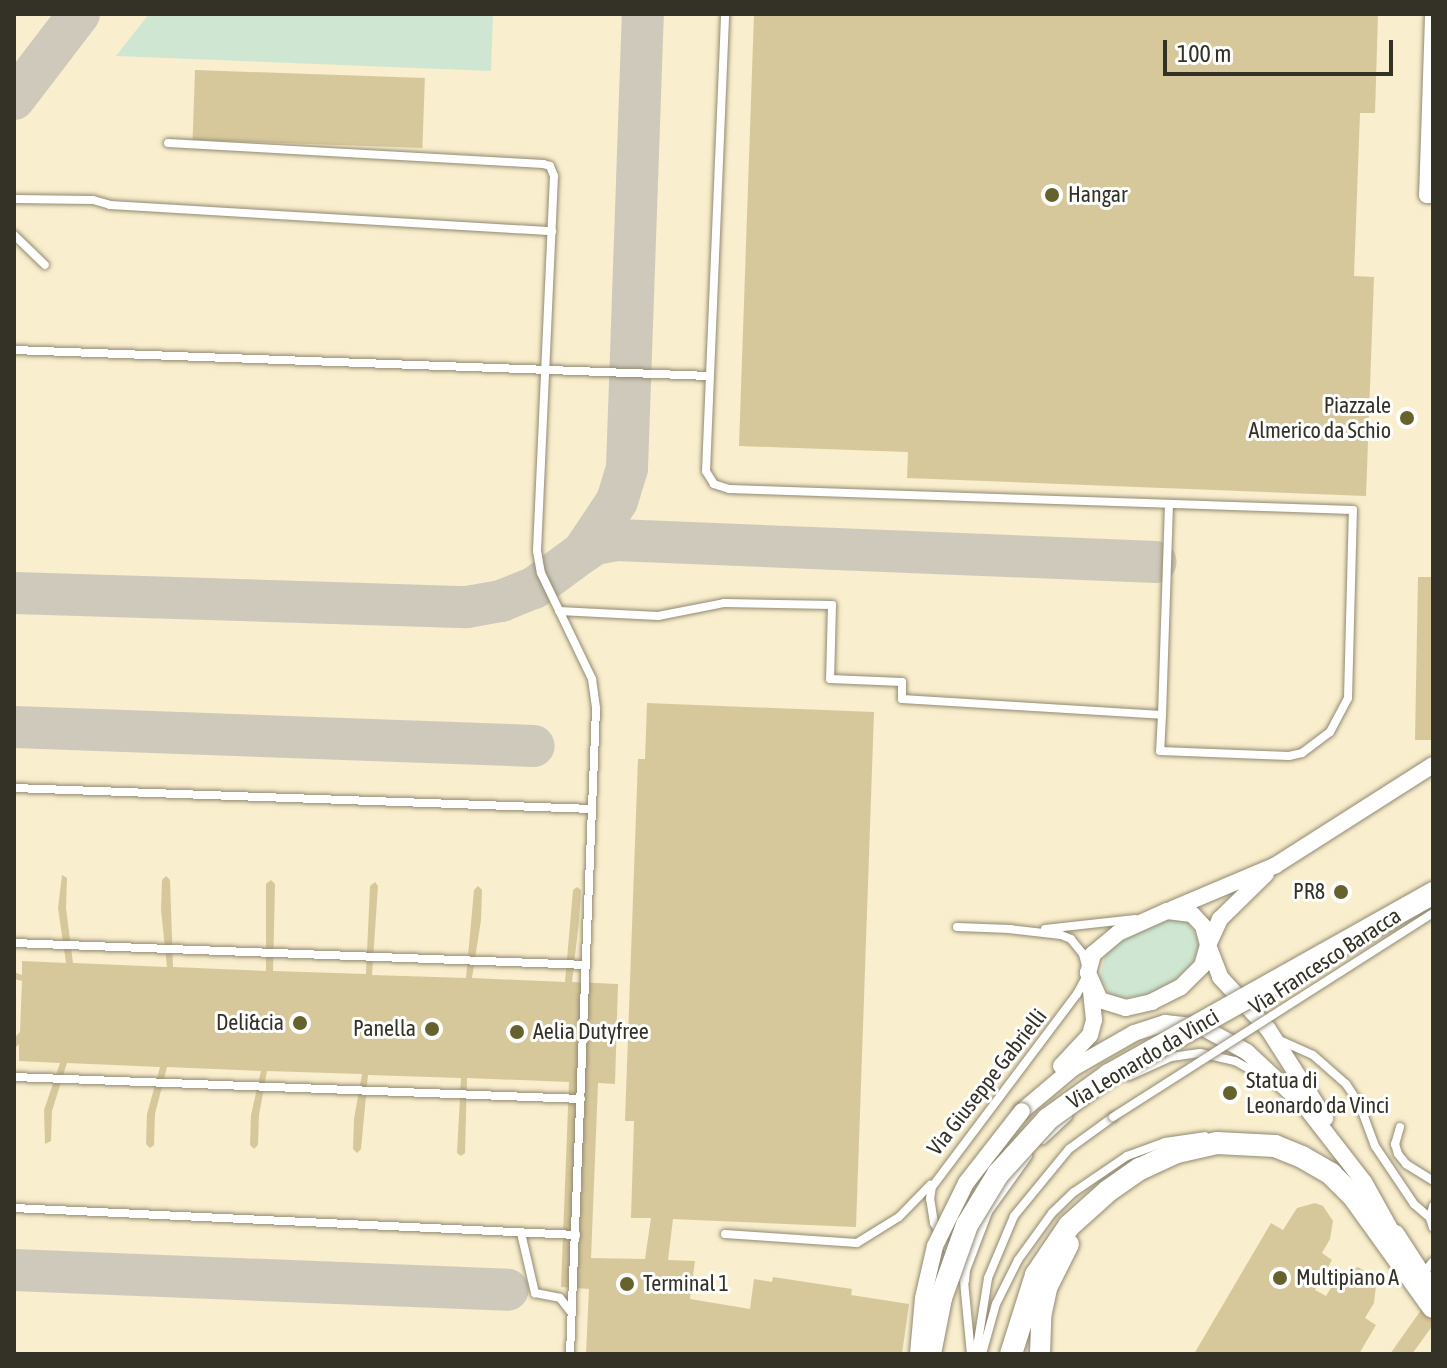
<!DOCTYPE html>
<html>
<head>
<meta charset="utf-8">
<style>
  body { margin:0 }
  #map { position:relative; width:1447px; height:1368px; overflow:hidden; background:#fff9ea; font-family:"Asap Condensed",sans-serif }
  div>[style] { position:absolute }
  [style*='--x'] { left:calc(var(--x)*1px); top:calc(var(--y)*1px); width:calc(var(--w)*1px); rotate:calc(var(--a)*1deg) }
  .built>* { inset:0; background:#f9eecd; transform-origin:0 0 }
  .green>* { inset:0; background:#cfe7d2 }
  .taxiway>* { height:42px; margin:-21px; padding:0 21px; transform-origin:21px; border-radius:21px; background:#cec9bb }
  .building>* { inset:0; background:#d7c89b; transform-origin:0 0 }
  .roads { filter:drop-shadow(0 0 2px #918972) drop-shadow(0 0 2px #918972) }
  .service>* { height:8px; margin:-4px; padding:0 4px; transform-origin:4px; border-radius:4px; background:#fff }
  .minor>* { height:16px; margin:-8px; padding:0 8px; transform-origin:8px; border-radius:8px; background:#fff }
  .tertiary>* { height:20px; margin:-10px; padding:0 10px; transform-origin:10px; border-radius:10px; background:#fff }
  .secondary>* { height:22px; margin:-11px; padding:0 11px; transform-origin:11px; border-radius:11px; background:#fff }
  .bridges { filter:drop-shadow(0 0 2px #918972) drop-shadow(0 0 2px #918972) }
  .service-bridge>* { height:8px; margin:-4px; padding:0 4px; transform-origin:4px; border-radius:4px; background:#fff }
  .minor-bridge>* { height:16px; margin:-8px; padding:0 8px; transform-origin:8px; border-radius:8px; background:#fff }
  .secondary-bridge>* { height:22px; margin:-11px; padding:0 11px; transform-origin:11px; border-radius:11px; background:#fff }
  .dots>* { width:22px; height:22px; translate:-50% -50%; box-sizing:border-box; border:4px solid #fff; border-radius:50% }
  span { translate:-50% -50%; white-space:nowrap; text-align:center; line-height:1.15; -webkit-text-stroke:6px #fff; paint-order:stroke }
  .poi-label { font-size:22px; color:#343127 }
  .left { translate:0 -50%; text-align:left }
  .right { translate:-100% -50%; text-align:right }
  .street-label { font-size:22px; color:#343127 }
  .frame { position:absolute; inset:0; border:16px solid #343127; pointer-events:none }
  .scale { position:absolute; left:1163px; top:40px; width:230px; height:36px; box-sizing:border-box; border:4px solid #343127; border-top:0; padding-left:10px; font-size:24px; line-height:28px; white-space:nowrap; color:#343127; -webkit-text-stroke:6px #fff; paint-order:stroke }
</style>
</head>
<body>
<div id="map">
  <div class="built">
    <div style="left:14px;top:14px;width:1419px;height:1340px"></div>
  </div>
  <div class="green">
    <div style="clip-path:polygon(149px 14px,493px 14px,491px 71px,116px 56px)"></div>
    <div style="clip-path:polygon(1175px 918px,1187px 922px,1196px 935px,1200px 949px,1191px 965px,1173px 981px,1149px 994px,1122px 998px,1111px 995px,1100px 978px,1105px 956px,1116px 945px,1161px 919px)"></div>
  </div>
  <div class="taxiway">
    <div style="--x:14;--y:99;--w:107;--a:-52.6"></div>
    <div style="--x:583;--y:552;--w:14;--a:-34"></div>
    <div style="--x:595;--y:544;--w:22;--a:-10"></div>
    <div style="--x:617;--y:540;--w:539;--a:2.34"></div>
    <div style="--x:14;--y:593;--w:453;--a:1.8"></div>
    <div style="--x:467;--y:607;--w:35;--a:-10"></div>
    <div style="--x:501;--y:601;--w:35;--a:-22"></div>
    <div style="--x:534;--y:588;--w:61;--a:-36.3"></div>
    <div style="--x:583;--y:552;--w:61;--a:-56.3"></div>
    <div style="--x:617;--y:501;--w:34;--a:-73"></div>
    <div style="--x:627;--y:468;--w:454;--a:-88"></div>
    <div style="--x:14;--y:727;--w:520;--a:2.09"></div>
    <div style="--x:14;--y:1270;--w:494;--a:2.3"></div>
  </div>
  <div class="building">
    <div style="clip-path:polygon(754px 14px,1378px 14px,1375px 113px,1360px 113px,1354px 276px,1374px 277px,1366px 496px,907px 478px,908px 452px,739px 446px)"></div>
    <div style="left:195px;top:70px;width:230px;height:70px;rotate:2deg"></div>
    <div style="clip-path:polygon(1418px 577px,1433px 577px,1433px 740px,1415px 740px)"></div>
    <div style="clip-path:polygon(647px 703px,874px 712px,856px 1227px,673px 1219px,668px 1260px,695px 1261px,690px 1299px,750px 1309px,754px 1279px,772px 1282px,773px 1277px,852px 1289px,851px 1295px,909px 1304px,902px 1354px,586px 1354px,589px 1289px,561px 1287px,569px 1082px,467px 1078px,465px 1153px,461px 1156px,457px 1153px,461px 1078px,368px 1075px,361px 1149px,357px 1153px,353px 1149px,354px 1119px,362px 1074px,267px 1071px,259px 1115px,258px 1145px,254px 1149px,250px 1145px,251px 1115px,261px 1071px,167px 1067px,155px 1114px,154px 1145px,150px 1148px,146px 1144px,147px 1114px,160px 1067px,67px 1063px,52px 1111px,51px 1141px,45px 1144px,44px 1110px,60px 1063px,19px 1061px,19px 1044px,14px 1049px,14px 1038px,20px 1032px,22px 981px,14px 979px,14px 972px,22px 975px,22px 961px,66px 963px,58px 908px,62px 875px,67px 878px,66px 908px,73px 963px,167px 967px,161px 910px,162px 880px,166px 876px,170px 880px,173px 967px,266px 971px,266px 884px,271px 880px,275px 884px,273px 971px,366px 974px,370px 886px,375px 882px,378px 886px,372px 975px,466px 978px,474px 890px,478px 886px,482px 890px,481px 920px,472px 978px,565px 982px,573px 890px,577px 887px,581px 890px,579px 921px,572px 982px,618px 984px,615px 1084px,598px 1083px,591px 1258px,645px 1259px,651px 1218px,631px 1218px,634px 1121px,625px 1121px,638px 759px,645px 759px)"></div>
    <div style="clip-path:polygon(1315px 1203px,1323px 1206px,1333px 1221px,1330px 1239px,1322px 1253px,1332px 1260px,1315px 1290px,1326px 1296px,1340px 1273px,1358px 1267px,1372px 1276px,1376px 1286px,1374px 1303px,1365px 1318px,1376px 1325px,1359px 1354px,1194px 1354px,1271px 1223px,1283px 1230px,1297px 1208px)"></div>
    <div style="clip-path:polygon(1433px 1293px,1433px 1325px,1412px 1354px,1390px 1354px)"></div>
  </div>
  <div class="roads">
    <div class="service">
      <div style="--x:168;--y:143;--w:376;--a:3.2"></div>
      <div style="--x:543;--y:164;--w:7;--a:16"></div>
      <div style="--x:550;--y:166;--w:11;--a:68"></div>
      <div style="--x:554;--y:176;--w:375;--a:92.6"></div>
      <div style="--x:537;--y:551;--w:22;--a:80"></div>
      <div style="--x:541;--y:573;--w:118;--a:64.3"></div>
      <div style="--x:592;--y:679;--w:30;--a:82"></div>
      <div style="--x:596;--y:709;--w:646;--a:92.31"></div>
      <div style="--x:14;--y:199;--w:79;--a:0.7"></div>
      <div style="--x:93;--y:200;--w:18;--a:16"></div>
      <div style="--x:110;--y:205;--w:443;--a:3.4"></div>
      <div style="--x:14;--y:235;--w:43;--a:44.1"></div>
      <div style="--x:14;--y:350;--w:695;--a:2.14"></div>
      <div style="--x:559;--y:611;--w:99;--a:2.9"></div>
      <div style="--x:658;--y:616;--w:67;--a:-11.1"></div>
      <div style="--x:724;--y:603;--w:108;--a:1.1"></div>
      <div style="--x:832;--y:605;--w:74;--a:91.5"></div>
      <div style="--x:830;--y:679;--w:72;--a:2.4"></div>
      <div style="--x:902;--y:682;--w:17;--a:90"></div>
      <div style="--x:902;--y:699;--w:260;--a:3.5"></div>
      <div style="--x:1162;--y:715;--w:36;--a:93"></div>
      <div style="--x:1160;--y:751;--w:129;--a:2.2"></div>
      <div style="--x:1289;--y:756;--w:13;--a:-13"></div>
      <div style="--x:1302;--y:753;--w:35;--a:-37"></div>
      <div style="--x:1330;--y:732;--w:38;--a:-62"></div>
      <div style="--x:1348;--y:698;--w:188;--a:-88.5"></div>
      <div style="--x:1353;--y:510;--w:624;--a:-178.07"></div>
      <div style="--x:729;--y:489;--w:16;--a:-162"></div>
      <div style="--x:714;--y:484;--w:15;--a:-122"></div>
      <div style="--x:706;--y:471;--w:457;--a:-87.6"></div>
      <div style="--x:1162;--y:715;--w:210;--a:-88.1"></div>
      <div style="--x:14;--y:788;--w:577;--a:2.08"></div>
      <div style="--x:957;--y:927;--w:54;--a:2.1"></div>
      <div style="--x:1045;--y:929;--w:91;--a:-6.3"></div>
      <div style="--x:14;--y:943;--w:572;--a:2.2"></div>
      <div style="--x:1277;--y:1039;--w:39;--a:24"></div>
      <div style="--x:1313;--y:1055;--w:44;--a:41.3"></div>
      <div style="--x:1346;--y:1084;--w:23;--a:56"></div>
      <div style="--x:1359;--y:1103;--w:46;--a:69.6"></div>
      <div style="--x:1375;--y:1146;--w:70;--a:56.1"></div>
      <div style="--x:1414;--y:1204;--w:21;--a:41"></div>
      <div style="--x:1129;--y:1076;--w:46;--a:-24.3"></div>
      <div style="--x:1171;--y:1057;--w:29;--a:-8"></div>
      <div style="--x:1200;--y:1053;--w:36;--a:13"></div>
      <div style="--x:1235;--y:1061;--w:35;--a:29"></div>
      <div style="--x:14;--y:1077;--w:567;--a:2.22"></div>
      <div style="--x:1400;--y:1127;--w:18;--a:106"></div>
      <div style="--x:1395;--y:1144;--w:10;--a:73"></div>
      <div style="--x:1398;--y:1154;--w:13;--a:51"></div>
      <div style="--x:1406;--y:1164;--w:32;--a:32"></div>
      <div style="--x:1043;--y:1140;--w:34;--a:-43"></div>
      <div style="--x:1433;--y:1206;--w:12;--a:104"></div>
      <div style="--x:1430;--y:1218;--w:10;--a:73"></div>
      <div style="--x:14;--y:1208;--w:563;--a:2.75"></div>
      <div style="--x:521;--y:1233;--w:62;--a:76.9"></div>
      <div style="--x:535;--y:1293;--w:25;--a:11"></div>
      <div style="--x:560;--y:1298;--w:18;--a:52"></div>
      <div style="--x:725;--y:1234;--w:132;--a:3.9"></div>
      <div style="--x:857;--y:1243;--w:49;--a:-31.8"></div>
      <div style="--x:899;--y:1217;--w:45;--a:-45.9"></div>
      <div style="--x:1423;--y:1274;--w:16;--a:-52"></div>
      <div style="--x:965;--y:1281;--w:11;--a:-85"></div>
      <div style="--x:966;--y:1270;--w:62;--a:-69.2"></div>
      <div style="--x:988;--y:1212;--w:69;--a:-54.5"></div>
      <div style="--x:971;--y:1354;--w:73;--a:-95.5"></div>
      <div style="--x:964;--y:1281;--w:65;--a:-117.3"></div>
      <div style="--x:934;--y:1223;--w:24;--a:-99"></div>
      <div style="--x:930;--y:1199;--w:12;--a:-81"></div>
      <div style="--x:932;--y:1187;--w:241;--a:-53.1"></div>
      <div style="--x:1077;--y:994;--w:24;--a:-62"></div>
      <div style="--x:1088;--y:973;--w:20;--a:-105"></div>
      <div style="--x:1083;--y:954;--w:19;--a:-129"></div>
      <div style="--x:1071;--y:939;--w:11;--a:-158"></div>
      <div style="--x:1061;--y:935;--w:53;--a:-173.5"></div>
      <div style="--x:976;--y:1354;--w:77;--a:-81"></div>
      <div style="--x:988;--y:1278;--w:67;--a:-67.2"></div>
      <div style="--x:1014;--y:1216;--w:87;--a:-50.6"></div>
      <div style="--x:1069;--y:1149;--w:54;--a:-36"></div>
      <div style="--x:982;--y:1354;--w:52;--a:-74.4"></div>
      <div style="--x:996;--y:1304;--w:49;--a:-63.4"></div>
      <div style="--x:1018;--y:1260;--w:58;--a:-54.1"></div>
      <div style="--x:1052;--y:1213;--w:30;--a:-44"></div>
      <div style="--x:1074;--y:1192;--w:64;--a:-34.2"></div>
      <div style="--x:1127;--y:1156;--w:40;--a:-20.2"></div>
      <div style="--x:1165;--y:1142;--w:40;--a:-8.5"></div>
    </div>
    <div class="minor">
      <div style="--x:1433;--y:17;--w:178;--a:91.9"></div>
      <div style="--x:1427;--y:195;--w:6;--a:0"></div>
      <div style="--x:1172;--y:909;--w:113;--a:-22.9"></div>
      <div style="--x:1276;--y:865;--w:186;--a:-32.5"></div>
      <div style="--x:1167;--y:911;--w:25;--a:7"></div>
      <div style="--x:1192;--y:914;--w:16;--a:47"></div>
      <div style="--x:1203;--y:926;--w:20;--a:75"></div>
      <div style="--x:1208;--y:945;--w:22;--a:106"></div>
      <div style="--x:1202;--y:966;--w:30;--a:135"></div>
      <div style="--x:1181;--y:987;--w:33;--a:153"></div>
      <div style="--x:1152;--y:1002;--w:27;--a:167"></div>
      <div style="--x:1126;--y:1008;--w:27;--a:-163"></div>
      <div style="--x:1100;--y:1000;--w:30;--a:-114"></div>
      <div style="--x:1088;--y:973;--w:20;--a:-75"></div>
      <div style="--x:1093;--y:954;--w:33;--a:-40"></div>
      <div style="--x:1118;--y:933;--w:54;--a:-24.2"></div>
      <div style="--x:1208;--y:945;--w:34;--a:69"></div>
      <div style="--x:1220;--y:977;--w:71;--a:47.3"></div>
      <div style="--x:1268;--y:1029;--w:106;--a:57.4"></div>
      <div style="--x:1208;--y:945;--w:29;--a:-65"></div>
      <div style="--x:1220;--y:919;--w:64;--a:-44.4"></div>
      <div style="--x:1061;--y:1066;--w:42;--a:-46.9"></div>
      <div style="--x:1090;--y:1035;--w:16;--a:-75"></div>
      <div style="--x:1094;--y:1020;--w:30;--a:-96"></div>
      <div style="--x:1022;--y:1111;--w:67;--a:-40.1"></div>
      <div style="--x:1073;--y:1068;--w:70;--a:-29.8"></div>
      <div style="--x:1134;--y:1033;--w:33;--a:-18"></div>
      <div style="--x:1165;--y:1023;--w:37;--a:6"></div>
      <div style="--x:1202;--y:1027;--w:51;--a:29.1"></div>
      <div style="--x:1247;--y:1052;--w:79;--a:43"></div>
      <div style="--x:1305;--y:1106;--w:96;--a:52.2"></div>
      <div style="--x:1364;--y:1182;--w:70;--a:60.9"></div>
      <div style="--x:1396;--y:1233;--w:61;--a:57.1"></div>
    </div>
    <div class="tertiary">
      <div style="--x:1040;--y:1354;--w:37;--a:-88"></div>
      <div style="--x:1041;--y:1317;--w:30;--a:-78"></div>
      <div style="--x:1047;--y:1288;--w:49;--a:-63.4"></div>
    </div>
    <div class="secondary">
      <div style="--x:1011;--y:1354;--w:83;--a:-72.4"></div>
      <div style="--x:1036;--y:1275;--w:59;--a:-56"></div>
      <div style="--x:1069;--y:1226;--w:52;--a:-41.9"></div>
      <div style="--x:1108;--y:1191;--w:39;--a:-35"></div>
      <div style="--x:1140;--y:1169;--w:41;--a:-24.7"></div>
      <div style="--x:1177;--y:1152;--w:41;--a:-12.7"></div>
      <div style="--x:1217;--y:1143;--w:58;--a:3"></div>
      <div style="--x:1275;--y:1146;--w:29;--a:22"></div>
      <div style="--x:1302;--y:1157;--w:34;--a:30"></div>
      <div style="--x:1331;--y:1174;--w:33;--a:45"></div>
      <div style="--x:1354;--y:1197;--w:135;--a:54.3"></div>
    </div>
  </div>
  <div class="bridges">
    <div class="service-bridge">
      <div style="--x:1113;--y:1117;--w:379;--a:-32.5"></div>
    </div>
    <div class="minor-bridge">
      <div style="--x:918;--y:1354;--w:56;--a:-84.9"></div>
      <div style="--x:923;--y:1298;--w:53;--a:-77"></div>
      <div style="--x:935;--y:1246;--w:70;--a:-63.8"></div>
      <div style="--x:966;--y:1183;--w:91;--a:-52.1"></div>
    </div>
    <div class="secondary-bridge">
      <div style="--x:930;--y:1354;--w:57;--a:-78.9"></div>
      <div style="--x:941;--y:1298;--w:77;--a:-70.4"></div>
      <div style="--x:967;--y:1225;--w:60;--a:-58.7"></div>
      <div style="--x:998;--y:1174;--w:74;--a:-47.7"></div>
      <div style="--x:1048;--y:1119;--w:75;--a:-35.8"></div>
      <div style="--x:1109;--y:1075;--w:372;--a:-29.3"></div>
    </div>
  </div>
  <div class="dots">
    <div style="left:1052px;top:195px;background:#66622e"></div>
    <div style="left:1407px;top:418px;background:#66622e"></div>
    <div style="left:1341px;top:892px;background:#66622e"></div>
    <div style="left:300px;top:1023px;background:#66622e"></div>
    <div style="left:432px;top:1029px;background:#66622e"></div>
    <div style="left:517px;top:1032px;background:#66622e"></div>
    <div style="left:1230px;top:1093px;background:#66622e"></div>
    <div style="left:1280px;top:1278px;background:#66622e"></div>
    <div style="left:627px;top:1284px;background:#66622e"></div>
  </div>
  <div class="poi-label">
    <span class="left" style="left:1068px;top:195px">Hangar</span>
    <span class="right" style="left:1391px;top:418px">Piazzale<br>Almerico da Schio</span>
    <span class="right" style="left:1325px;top:892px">PR8</span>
    <span class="right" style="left:284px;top:1023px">Deli&amp;cia</span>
    <span class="right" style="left:416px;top:1029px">Panella</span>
    <span class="left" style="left:533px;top:1032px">Aelia Dutyfree</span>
    <span class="left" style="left:1246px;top:1093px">Statua di<br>Leonardo da Vinci</span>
    <span class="left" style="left:1296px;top:1278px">Multipiano A</span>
    <span class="left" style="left:643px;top:1284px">Terminal 1</span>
  </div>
  <div class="street-label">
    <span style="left:1325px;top:961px;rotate:-33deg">Via Francesco Baracca</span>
    <span style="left:1143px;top:1059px;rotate:-31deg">Via Leonardo da Vinci</span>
    <span style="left:987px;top:1082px;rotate:-52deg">Via Giuseppe Gabrielli</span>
  </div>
  <div class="frame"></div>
  <div class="scale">100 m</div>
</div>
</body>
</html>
